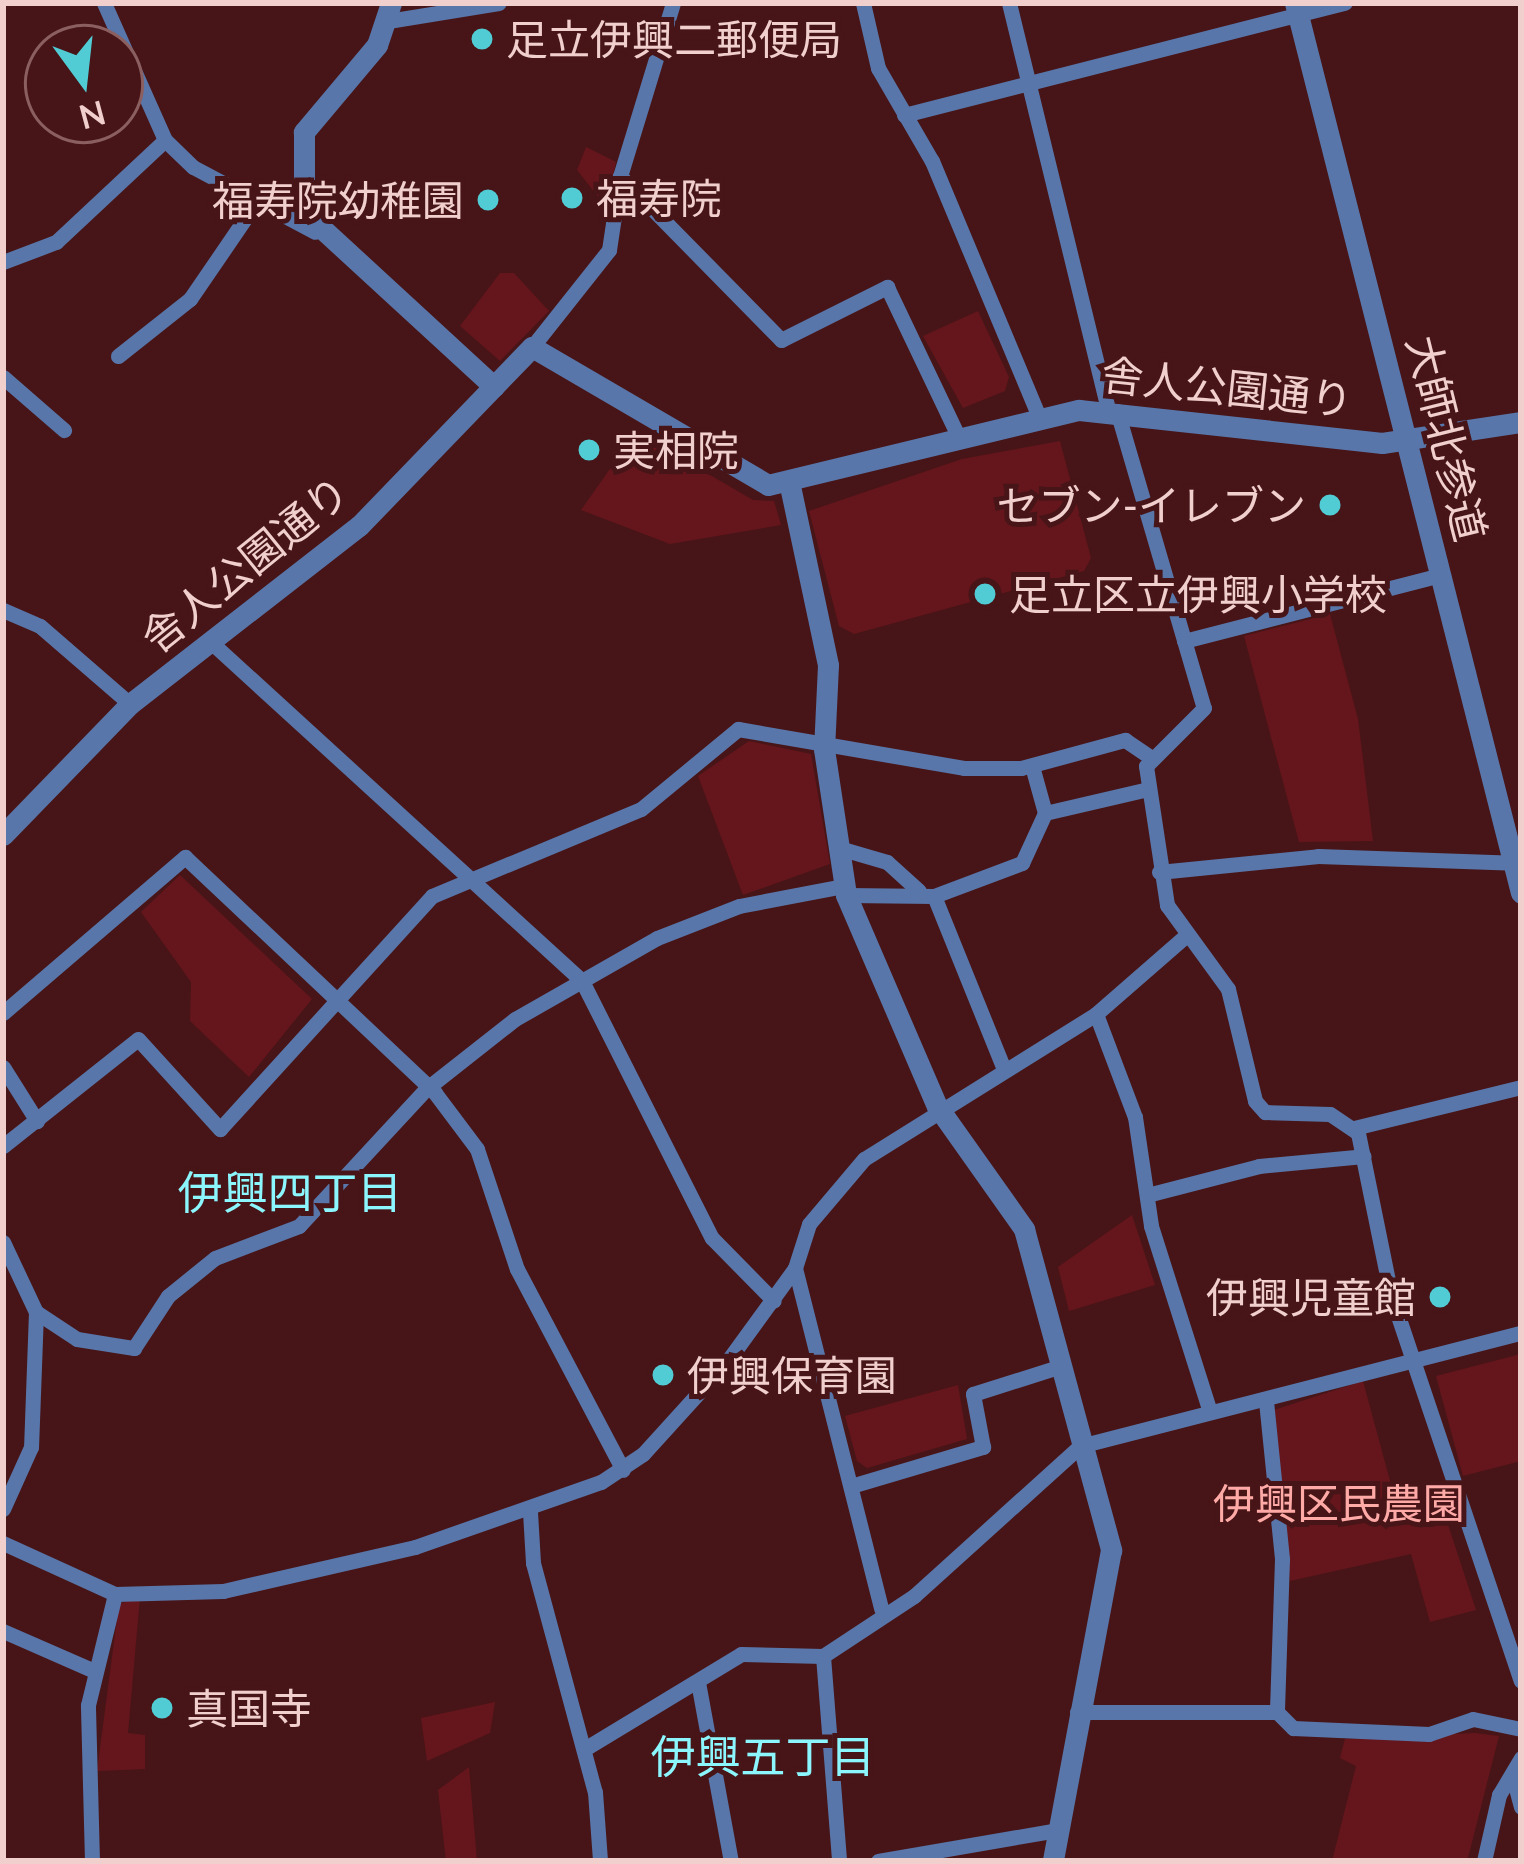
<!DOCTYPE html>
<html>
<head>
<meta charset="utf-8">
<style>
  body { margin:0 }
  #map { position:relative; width:1524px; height:1864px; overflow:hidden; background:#471517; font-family:Lato,"Noto Sans JP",sans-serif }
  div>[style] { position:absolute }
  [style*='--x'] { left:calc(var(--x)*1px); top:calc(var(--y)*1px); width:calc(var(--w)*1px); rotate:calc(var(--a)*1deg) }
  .green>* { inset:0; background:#65161c }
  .minor>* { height:15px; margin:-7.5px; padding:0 7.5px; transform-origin:7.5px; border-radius:7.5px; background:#5876aa }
  .tertiary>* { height:21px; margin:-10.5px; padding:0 10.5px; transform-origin:10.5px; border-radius:10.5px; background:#5876aa }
  .dots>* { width:33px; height:33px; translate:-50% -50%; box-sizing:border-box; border:6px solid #471517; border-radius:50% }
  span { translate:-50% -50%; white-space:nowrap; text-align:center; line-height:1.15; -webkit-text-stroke:10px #471517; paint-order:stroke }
  .poi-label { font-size:42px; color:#f0cfcd }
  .left { translate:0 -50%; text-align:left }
  .right { translate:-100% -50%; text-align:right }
  .street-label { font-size:42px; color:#f0cfcd }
  .park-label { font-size:42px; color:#ffaaa7 }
  .neighbourhood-label { font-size:45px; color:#8bf6fd }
  .frame { position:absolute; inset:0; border:6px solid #f0cfcd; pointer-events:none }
  .north { position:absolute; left:24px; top:24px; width:120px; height:120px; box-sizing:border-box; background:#471517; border:3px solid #8b5f60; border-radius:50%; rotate:165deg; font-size:33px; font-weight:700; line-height:48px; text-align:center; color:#f0cfcd }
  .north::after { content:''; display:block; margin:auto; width:42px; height:54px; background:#51ccd4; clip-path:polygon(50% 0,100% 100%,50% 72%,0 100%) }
</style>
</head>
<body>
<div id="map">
  <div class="green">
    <div style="clip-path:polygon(586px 147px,616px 162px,606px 207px,577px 170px)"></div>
    <div style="clip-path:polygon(500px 273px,514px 273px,549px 311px,500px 361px,460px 326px)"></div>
    <div style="clip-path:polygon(978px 311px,1009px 377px,1005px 391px,963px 408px,923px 336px)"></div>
    <div style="clip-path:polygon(636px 432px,753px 500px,774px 501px,781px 525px,670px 544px,581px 510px)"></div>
    <div style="clip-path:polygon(1060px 441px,1091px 558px,1084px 571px,854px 634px,839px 626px,809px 511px,962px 459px)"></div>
    <div style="clip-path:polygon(1330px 614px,1358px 719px,1373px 841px,1299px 842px,1244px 636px)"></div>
    <div style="clip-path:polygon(749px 741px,811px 754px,830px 864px,743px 895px,698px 776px)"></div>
    <div style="clip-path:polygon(180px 875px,312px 999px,249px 1077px,190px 1021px,191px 982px,141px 912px)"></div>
    <div style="clip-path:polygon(1132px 1215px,1155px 1285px,1069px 1311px,1058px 1267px)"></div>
    <div style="clip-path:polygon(1521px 1354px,1521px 1461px,1463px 1476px,1436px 1376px)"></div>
    <div style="clip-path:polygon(1363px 1381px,1393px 1492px,1434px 1482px,1476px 1610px,1430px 1622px,1411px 1554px,1290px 1581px,1274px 1410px)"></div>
    <div style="clip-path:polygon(958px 1385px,967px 1439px,867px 1468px,857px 1461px,845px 1416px)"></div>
    <div style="clip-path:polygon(140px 1597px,128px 1733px,145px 1735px,145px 1769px,97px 1771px,119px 1604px)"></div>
    <div style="clip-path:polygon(495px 1702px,490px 1733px,427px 1761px,421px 1718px)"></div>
    <div style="clip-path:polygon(1475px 1733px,1499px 1736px,1468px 1858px,1332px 1861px,1356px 1766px,1340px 1758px,1345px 1739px)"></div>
    <div style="clip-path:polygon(469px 1767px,477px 1861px,446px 1861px,438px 1790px)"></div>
  </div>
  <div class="minor">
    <div style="--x:104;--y:3;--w:150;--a:66"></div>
    <div style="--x:165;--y:140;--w:39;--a:44"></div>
    <div style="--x:193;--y:167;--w:138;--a:28"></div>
    <div style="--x:673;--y:3;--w:181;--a:107"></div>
    <div style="--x:620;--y:176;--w:230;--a:45.5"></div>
    <div style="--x:781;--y:340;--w:119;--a:-26.6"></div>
    <div style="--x:887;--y:287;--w:163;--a:64.5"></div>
    <div style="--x:863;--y:3;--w:67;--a:77"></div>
    <div style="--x:878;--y:68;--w:108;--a:59.9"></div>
    <div style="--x:932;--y:161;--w:274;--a:67.3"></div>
    <div style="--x:1009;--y:3;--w:418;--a:76.3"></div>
    <div style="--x:388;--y:21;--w:112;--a:-9.2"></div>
    <div style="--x:904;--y:115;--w:455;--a:-14.3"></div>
    <div style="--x:3;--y:262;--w:57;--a:-20.7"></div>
    <div style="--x:56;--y:242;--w:149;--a:-43.1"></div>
    <div style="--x:532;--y:347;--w:124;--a:-51.6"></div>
    <div style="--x:609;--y:250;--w:75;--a:-81.5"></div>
    <div style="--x:118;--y:356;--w:92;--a:-38.4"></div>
    <div style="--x:190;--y:299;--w:115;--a:-55.6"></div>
    <div style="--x:3;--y:377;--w:81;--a:41"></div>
    <div style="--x:1117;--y:411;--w:309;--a:73.7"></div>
    <div style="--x:1204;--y:708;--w:82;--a:135"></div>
    <div style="--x:1146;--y:766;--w:141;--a:81.4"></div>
    <div style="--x:1167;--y:905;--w:104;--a:54"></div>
    <div style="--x:1228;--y:989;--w:115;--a:76.4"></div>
    <div style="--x:1255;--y:1101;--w:15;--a:48"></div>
    <div style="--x:1265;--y:1112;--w:65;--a:1.8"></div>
    <div style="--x:1330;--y:1114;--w:34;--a:34"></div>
    <div style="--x:1358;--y:1133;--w:165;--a:78.5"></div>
    <div style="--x:1391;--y:1295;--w:407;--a:71.4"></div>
    <div style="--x:3;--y:610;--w:40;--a:23.4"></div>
    <div style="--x:40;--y:626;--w:119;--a:40.9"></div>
    <div style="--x:1184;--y:641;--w:265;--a:-14.4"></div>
    <div style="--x:213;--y:644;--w:500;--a:42.4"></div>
    <div style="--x:582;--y:981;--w:288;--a:63.2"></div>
    <div style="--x:712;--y:1238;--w:88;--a:45.5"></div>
    <div style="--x:1032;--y:766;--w:49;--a:74.5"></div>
    <div style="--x:839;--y:848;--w:50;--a:16.3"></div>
    <div style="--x:887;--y:862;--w:43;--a:42.2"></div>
    <div style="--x:1159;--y:872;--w:160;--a:-5.7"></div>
    <div style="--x:1318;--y:856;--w:203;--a:2"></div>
    <div style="--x:846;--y:895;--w:88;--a:0.7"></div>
    <div style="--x:934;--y:896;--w:94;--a:-20.6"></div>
    <div style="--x:1022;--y:863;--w:55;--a:-65.3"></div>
    <div style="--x:1045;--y:813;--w:106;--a:-13.1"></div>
    <div style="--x:934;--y:896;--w:184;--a:68"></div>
    <div style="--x:3;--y:1013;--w:240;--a:-40.6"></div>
    <div style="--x:185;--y:857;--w:344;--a:43.3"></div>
    <div style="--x:435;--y:1093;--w:70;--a:53.1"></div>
    <div style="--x:477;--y:1149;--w:126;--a:71.6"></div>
    <div style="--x:517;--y:1269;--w:227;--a:62.2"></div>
    <div style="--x:1096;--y:1014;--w:110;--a:69.3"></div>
    <div style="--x:1135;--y:1117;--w:110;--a:81.6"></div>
    <div style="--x:1151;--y:1226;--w:195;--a:72.4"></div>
    <div style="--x:3;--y:1067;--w:64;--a:57.8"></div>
    <div style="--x:1354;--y:1128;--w:172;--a:-13.8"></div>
    <div style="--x:3;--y:1146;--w:172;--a:-38.4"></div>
    <div style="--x:138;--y:1039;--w:122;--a:47.7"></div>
    <div style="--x:220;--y:1129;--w:315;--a:-47.7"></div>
    <div style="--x:432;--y:896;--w:226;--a:-22.6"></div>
    <div style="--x:641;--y:809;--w:126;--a:-39.5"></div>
    <div style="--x:738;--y:729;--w:229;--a:9.8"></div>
    <div style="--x:964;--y:768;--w:57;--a:0"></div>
    <div style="--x:1021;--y:768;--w:108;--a:-15.1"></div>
    <div style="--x:1125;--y:740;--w:29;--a:34"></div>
    <div style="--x:1151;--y:1194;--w:112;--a:-14.5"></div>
    <div style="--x:1259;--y:1166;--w:105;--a:-5.4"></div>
    <div style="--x:3;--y:1242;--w:77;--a:64.8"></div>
    <div style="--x:36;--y:1312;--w:135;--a:92.1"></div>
    <div style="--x:31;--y:1447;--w:68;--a:114.3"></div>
    <div style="--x:795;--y:1268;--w:352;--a:75.8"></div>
    <div style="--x:36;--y:1312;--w:49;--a:33.4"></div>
    <div style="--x:77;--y:1339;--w:58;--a:9"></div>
    <div style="--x:134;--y:1348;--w:62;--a:-56.8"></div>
    <div style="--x:168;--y:1296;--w:60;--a:-39"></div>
    <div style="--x:215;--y:1258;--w:90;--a:-20.9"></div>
    <div style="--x:299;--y:1226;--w:187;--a:-47.2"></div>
    <div style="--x:426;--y:1089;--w:113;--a:-38.2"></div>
    <div style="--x:515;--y:1019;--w:163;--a:-29.7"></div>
    <div style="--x:657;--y:938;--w:88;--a:-21.3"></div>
    <div style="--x:739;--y:906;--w:107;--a:-10.8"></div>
    <div style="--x:1266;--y:1401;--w:159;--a:84.2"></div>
    <div style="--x:1282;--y:1559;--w:153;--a:91.9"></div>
    <div style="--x:851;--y:1486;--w:138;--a:-16.5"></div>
    <div style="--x:983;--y:1447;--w:54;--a:-100.7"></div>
    <div style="--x:973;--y:1394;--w:89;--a:-17.6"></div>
    <div style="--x:530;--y:1512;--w:51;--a:86.6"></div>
    <div style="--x:533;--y:1563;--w:237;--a:74.9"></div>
    <div style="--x:595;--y:1792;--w:68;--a:85.8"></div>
    <div style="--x:3;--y:1543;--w:123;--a:24.5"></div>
    <div style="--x:115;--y:1594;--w:108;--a:-1.6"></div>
    <div style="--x:223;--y:1591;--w:197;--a:-12.9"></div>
    <div style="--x:415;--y:1547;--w:197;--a:-19.3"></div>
    <div style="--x:601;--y:1482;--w:50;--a:-33.7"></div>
    <div style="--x:643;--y:1454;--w:128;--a:-47.8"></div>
    <div style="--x:729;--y:1359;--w:112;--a:-54"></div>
    <div style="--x:795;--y:1268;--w:46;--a:-72.3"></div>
    <div style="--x:809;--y:1224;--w:85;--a:-49.8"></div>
    <div style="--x:864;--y:1159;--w:274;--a:-32"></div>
    <div style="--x:1096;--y:1014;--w:116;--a:-41.1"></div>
    <div style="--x:3;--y:1631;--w:97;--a:23.7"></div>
    <div style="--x:823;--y:1656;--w:206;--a:85.5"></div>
    <div style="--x:698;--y:1682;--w:182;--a:79.6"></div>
    <div style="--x:1077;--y:1712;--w:200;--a:0"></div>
    <div style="--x:1277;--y:1712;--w:23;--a:45"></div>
    <div style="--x:1293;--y:1728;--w:136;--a:2.5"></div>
    <div style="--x:1429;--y:1734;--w:46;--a:-18.8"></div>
    <div style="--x:1473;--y:1719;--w:49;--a:11.8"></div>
    <div style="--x:586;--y:1748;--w:181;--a:-31.2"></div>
    <div style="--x:741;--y:1654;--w:82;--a:1.4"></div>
    <div style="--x:823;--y:1656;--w:109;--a:-33.4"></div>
    <div style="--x:914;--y:1596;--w:224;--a:-42.1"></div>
    <div style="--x:1080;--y:1446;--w:455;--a:-14.4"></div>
    <div style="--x:1513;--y:1777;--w:31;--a:75"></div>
    <div style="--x:92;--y:1861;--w:156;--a:-91.5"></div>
    <div style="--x:88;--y:1705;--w:114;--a:-76.3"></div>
    <div style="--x:878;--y:1861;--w:183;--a:-9.8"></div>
    <div style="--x:1484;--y:1861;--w:68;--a:-77.2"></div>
    <div style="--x:1499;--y:1795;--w:43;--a:-59.3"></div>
  </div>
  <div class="tertiary">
    <div style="--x:391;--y:3;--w:44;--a:108.4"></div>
    <div style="--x:377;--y:45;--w:114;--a:130"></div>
    <div style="--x:304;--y:132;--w:80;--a:90"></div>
    <div style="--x:304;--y:212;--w:258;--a:42.6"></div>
    <div style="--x:1295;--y:3;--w:918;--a:75.75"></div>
    <div style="--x:790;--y:486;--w:183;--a:78"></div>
    <div style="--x:828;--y:665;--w:84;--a:92.7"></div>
    <div style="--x:824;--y:749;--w:148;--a:81.4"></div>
    <div style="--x:846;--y:895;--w:230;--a:66.7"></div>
    <div style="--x:937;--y:1106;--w:151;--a:54.7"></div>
    <div style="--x:1024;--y:1229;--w:333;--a:74.8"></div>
    <div style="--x:1111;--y:1550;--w:316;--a:100.6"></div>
    <div style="--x:3;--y:835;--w:182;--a:-45.9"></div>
    <div style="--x:130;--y:704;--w:290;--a:-37.9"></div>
    <div style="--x:359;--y:526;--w:249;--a:-46"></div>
    <div style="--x:532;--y:347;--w:273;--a:30.3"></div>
    <div style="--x:768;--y:485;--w:320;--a:-13.6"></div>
    <div style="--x:1079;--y:410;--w:305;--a:6.2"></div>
    <div style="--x:1382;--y:443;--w:141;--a:-8.6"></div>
  </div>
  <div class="dots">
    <div style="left:482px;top:39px;background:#51ccd4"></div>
    <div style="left:572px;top:198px;background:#51ccd4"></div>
    <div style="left:488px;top:200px;background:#51ccd4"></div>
    <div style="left:589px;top:450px;background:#51ccd4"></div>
    <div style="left:1330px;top:505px;background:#51ccd4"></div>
    <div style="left:985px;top:594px;background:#51ccd4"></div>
    <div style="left:1440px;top:1297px;background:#51ccd4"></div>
    <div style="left:663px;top:1375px;background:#51ccd4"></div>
    <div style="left:162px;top:1708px;background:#51ccd4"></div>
  </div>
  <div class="poi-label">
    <span class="left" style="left:506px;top:39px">足立伊興二郵便局</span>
    <span class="left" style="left:596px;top:198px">福寿院</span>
    <span class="right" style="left:464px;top:200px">福寿院幼稚園</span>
    <span class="left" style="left:613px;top:450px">実相院</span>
    <span class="right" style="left:1306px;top:505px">セブン-イレブン</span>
    <span class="left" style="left:1009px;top:594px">足立区立伊興小学校</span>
    <span class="right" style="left:1416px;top:1297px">伊興児童館</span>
    <span class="left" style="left:687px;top:1375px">伊興保育園</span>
    <span class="left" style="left:186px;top:1708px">真国寺</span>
  </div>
  <div class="street-label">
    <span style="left:1227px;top:387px;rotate:6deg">舎人公園通り</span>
    <span style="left:1447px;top:438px;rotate:76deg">大師北参道</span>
    <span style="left:245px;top:564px;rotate:-39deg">舎人公園通り</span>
  </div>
  <div class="park-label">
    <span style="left:1339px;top:1503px">伊興区民農園</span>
  </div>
  <div class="neighbourhood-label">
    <span style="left:290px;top:1193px">伊興四丁目</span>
    <span style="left:763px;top:1757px">伊興五丁目</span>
  </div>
  <div class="frame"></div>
  <div class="north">N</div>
</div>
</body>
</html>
